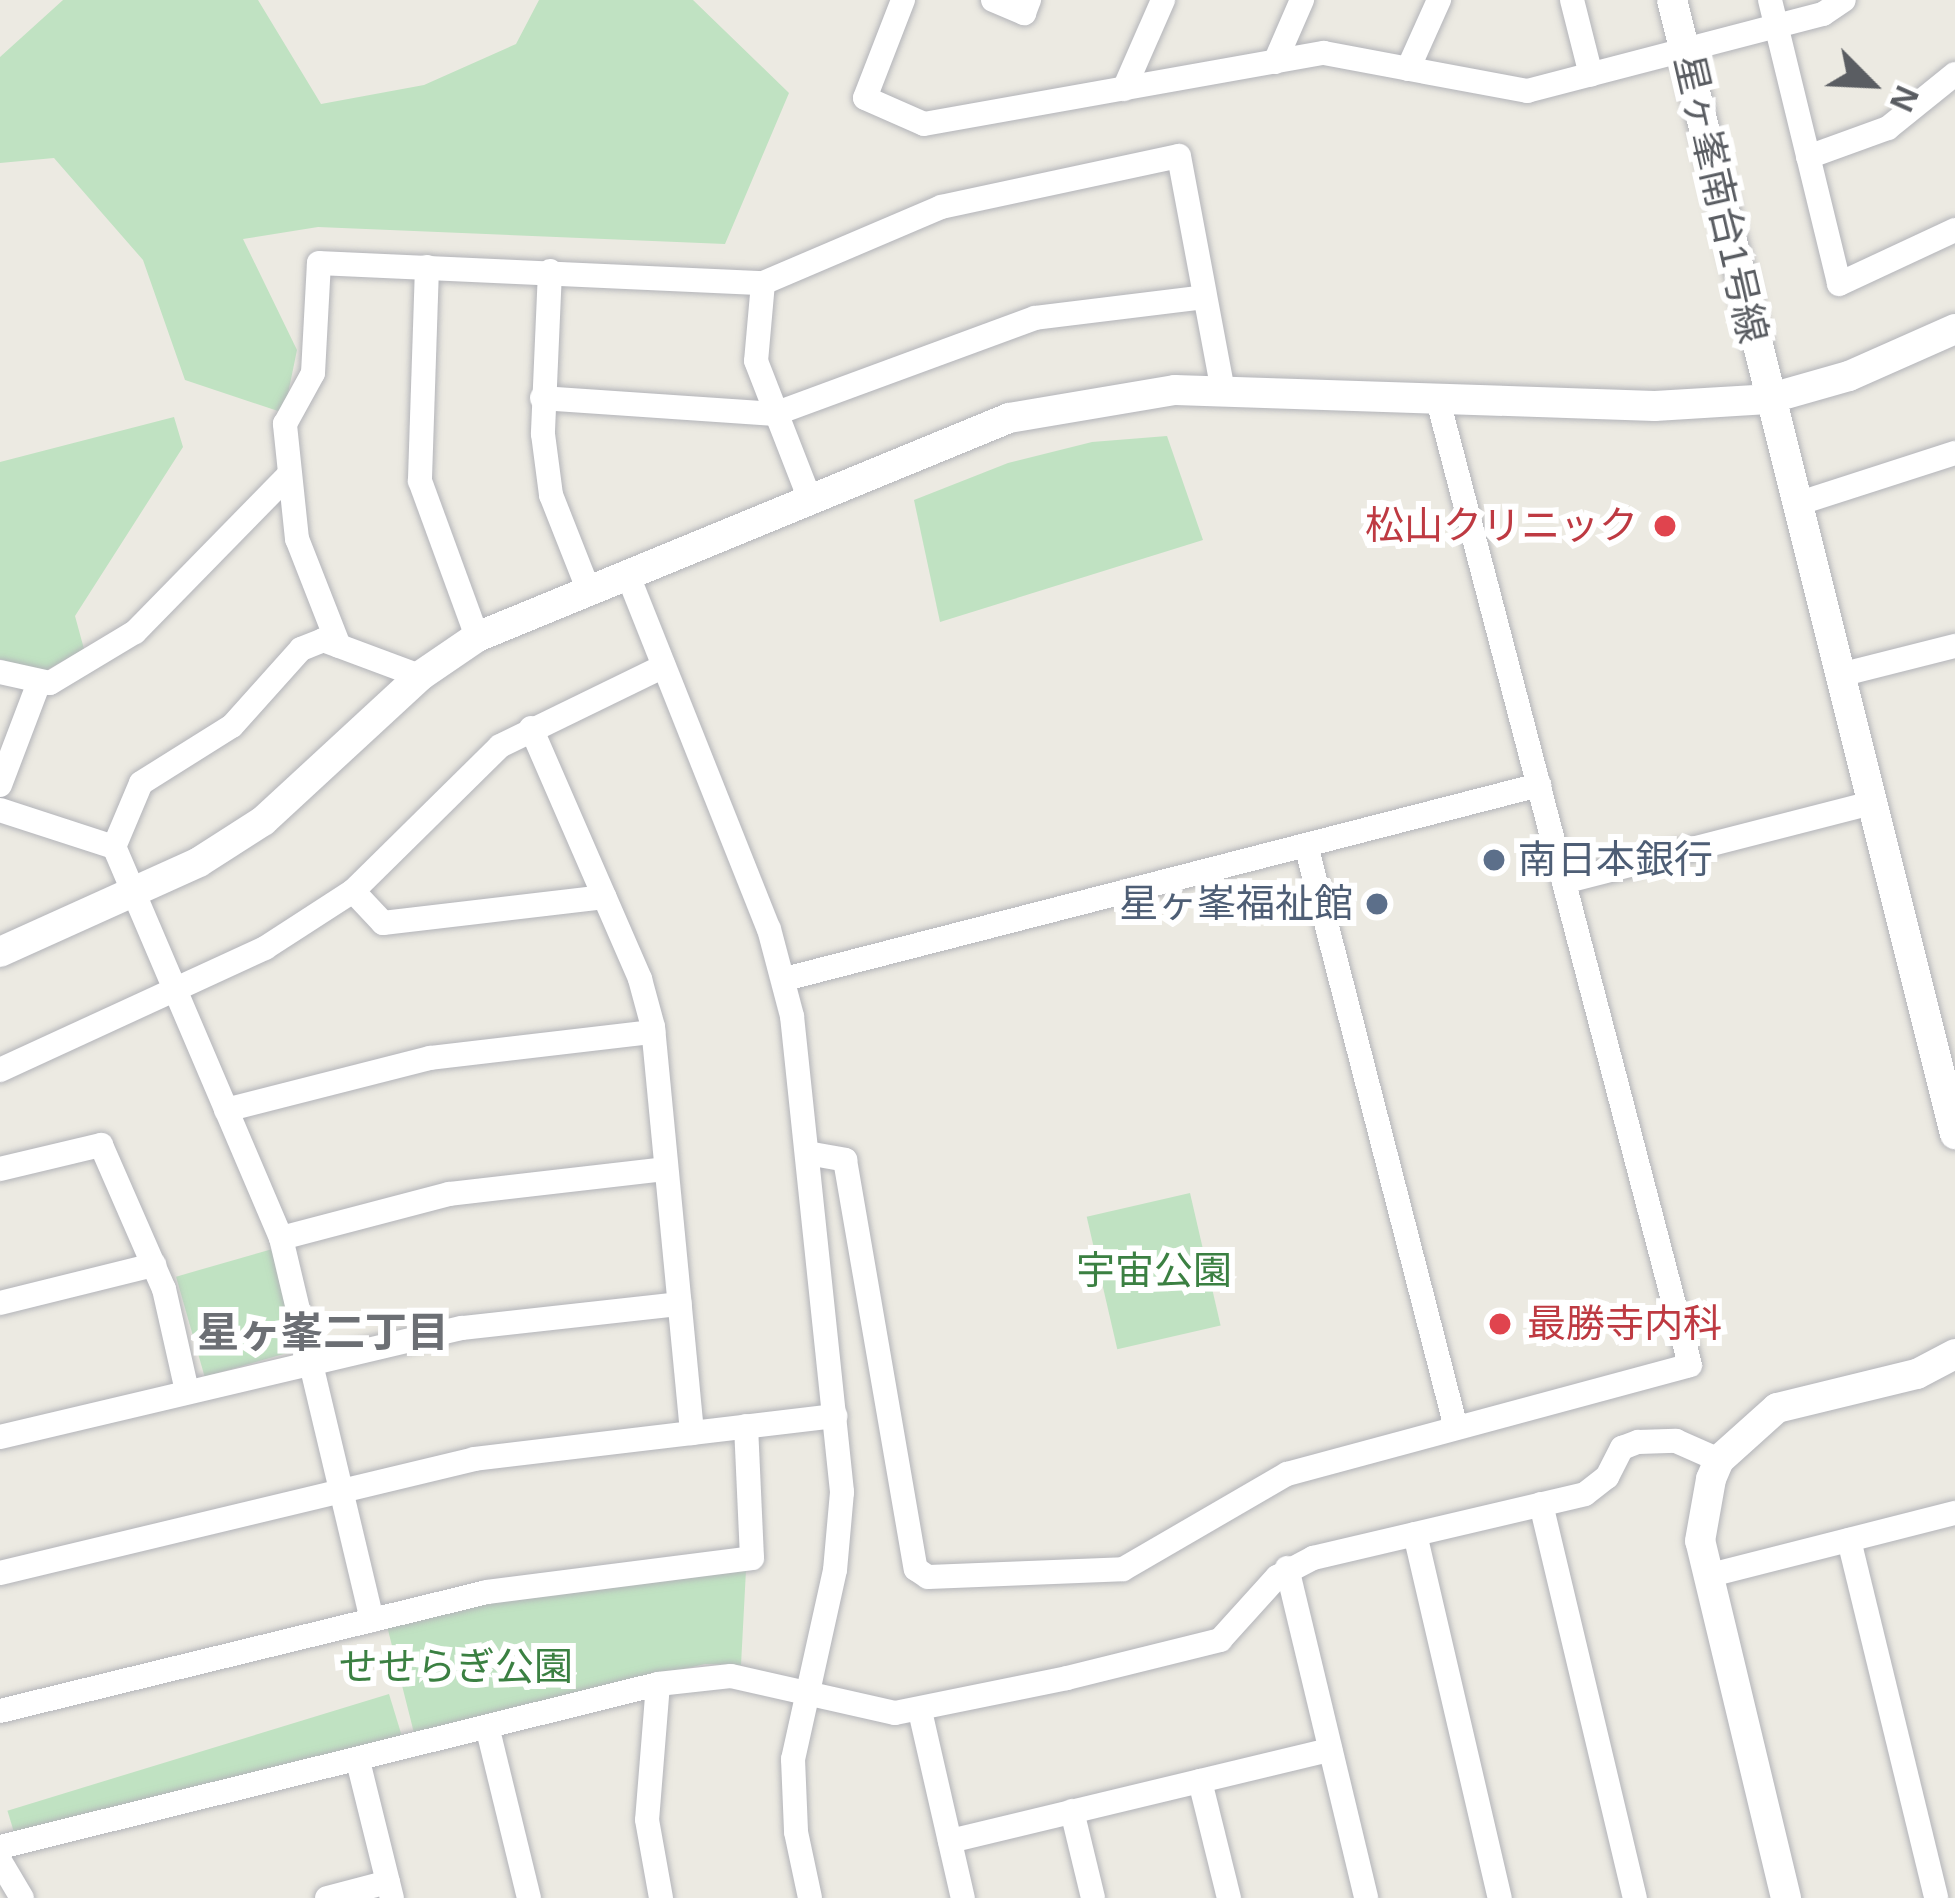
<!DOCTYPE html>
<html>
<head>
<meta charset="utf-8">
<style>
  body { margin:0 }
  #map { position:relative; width:1955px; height:1898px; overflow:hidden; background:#eceae2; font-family:Arial,"Noto Sans JP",sans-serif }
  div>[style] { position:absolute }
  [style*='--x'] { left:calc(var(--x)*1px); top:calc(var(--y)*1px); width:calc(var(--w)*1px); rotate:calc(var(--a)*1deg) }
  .green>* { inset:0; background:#c0e2c2; transform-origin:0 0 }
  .roads { filter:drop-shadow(0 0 3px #b3b4b9) drop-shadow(0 0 3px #b3b4b9) }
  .minor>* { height:24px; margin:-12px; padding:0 12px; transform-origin:12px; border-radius:12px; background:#fff }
  .tertiary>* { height:30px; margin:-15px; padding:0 15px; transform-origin:15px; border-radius:15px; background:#fff }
  .dots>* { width:33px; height:33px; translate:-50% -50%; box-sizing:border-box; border:6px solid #fff; border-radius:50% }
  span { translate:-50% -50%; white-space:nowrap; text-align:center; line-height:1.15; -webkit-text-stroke:12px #fff; paint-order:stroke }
  .street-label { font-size:39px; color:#5a5d62 }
  .health-label { font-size:39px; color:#be3a42 }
  .right { translate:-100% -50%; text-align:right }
  .left { translate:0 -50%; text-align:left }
  .service-label { font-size:39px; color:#4e5e75 }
  .park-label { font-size:39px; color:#3b8042 }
  .neighbourhood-label { font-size:42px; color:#6c6f74; font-weight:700 }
  .north { position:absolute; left:1811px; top:24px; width:120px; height:120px; -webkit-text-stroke:9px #fff; paint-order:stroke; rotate:114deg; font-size:33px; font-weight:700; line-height:48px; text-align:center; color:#5a5d62 }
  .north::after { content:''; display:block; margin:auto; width:42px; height:54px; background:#5a5d62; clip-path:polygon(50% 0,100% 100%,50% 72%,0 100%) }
</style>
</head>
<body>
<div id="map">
  <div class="green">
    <div style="clip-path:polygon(63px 0,258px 0,321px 104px,424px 85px,516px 44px,539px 0,693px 0,789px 93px,725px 244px,318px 227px,243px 239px,297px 350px,284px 413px,185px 380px,143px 260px,54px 158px,0 163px,0 57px)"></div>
    <div style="clip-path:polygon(174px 417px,183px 447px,75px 616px,84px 649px,40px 674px,0 659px,0 462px)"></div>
    <div style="clip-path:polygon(1167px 436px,1203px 540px,940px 622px,914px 500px,1008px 463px,1092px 442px)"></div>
    <div style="left:1190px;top:1193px;width:136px;height:106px;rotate:77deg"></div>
    <div style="left:276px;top:1248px;width:104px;height:104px;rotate:74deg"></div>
    <div style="clip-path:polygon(746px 1570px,741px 1665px,705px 1664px,414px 1733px,387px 1626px,532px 1594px)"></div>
    <div style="left:389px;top:1694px;width:45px;height:399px;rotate:73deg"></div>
  </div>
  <div class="roads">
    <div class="minor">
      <div style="--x:903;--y:0;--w:105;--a:111.2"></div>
      <div style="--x:865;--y:98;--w:64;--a:23.8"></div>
      <div style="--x:924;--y:124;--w:406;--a:-10.1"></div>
      <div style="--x:1324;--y:53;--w:207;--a:10.6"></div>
      <div style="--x:1527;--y:91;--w:306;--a:-14.6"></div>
      <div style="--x:1823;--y:14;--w:25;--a:-34"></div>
      <div style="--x:993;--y:0;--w:34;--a:23"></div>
      <div style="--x:1024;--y:13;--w:14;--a:-69"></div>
      <div style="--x:1572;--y:0;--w:77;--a:75.8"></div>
      <div style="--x:1770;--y:0;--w:292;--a:76.3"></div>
      <div style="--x:1839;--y:284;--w:128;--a:-25"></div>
      <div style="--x:1275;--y:62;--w:68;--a:-66.5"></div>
      <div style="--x:1408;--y:69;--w:76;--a:-65.8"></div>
      <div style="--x:1124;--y:89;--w:97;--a:-66.3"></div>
      <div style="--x:1808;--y:157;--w:85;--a:-19.9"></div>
      <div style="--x:1888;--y:128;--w:86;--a:-38.9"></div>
      <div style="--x:427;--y:267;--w:214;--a:91.9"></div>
      <div style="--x:420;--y:481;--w:166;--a:69.9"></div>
      <div style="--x:550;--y:271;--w:163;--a:92.5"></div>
      <div style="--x:543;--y:434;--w:62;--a:82.5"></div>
      <div style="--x:551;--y:495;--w:101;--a:68.5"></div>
      <div style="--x:763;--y:283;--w:78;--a:95.1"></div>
      <div style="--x:756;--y:361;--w:146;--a:68.7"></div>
      <div style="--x:542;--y:398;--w:233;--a:3.9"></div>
      <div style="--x:774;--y:414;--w:278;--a:-20.2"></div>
      <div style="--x:1035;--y:318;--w:171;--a:-7"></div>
      <div style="--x:1797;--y:504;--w:166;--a:-17.9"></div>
      <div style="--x:627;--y:573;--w:383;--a:68.3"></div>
      <div style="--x:769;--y:929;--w:90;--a:75.2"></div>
      <div style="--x:792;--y:1016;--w:479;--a:84"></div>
      <div style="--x:842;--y:1492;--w:78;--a:95.1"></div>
      <div style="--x:835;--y:1570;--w:194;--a:102.5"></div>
      <div style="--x:793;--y:1759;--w:73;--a:87.6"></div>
      <div style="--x:796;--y:1832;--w:67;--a:78"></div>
      <div style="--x:339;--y:646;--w:115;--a:-111.4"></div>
      <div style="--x:297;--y:539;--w:116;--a:-96"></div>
      <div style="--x:285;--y:424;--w:58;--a:-61.2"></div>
      <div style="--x:313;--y:373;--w:110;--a:-86.9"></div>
      <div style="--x:319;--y:263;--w:444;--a:2.6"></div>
      <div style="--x:763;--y:283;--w:194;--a:-23.1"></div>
      <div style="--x:941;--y:207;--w:243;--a:-12.1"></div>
      <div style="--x:1179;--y:156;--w:238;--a:79.4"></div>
      <div style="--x:0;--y:672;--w:51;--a:12.4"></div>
      <div style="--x:50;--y:683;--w:99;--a:-31"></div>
      <div style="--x:135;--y:632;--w:219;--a:-45.6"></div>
      <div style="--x:1840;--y:675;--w:119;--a:-14.2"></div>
      <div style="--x:531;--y:728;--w:274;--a:66.5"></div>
      <div style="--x:640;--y:979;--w:50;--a:74.8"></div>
      <div style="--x:653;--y:1027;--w:408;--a:84.5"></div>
      <div style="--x:0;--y:785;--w:107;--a:-69.2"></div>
      <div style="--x:0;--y:810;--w:120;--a:18"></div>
      <div style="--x:1306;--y:845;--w:602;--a:75.57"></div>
      <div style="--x:1564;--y:882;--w:318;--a:-14.4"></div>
      <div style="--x:353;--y:891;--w:44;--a:46.8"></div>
      <div style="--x:383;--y:923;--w:223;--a:-6.7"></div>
      <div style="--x:785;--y:979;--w:779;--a:-14.43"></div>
      <div style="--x:0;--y:1070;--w:292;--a:-24.7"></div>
      <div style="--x:265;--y:948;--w:105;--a:-32.9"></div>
      <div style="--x:353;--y:891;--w:206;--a:-44.6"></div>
      <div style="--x:500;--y:746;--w:182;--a:-26"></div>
      <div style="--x:226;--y:1110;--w:211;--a:-14.3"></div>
      <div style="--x:430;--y:1058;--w:225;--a:-6.7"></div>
      <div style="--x:807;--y:1153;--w:39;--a:10"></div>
      <div style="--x:845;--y:1160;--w:415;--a:80.2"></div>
      <div style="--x:916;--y:1569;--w:14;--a:34"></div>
      <div style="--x:928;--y:1577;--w:195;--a:-2.3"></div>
      <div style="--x:1123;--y:1569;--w:190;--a:-30.1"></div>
      <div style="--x:1287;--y:1474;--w:417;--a:-15.1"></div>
      <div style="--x:1690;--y:1365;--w:997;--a:-104.64"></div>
      <div style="--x:0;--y:1169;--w:104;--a:-13.4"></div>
      <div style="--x:101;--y:1145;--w:157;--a:66.4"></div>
      <div style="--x:164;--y:1289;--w:105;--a:77.3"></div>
      <div style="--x:281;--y:1238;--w:174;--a:-14.7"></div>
      <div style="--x:449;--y:1194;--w:218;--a:-6.6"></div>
      <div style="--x:0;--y:1303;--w:159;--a:-13.9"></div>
      <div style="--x:0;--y:1437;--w:475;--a:-13.3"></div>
      <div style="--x:462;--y:1328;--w:219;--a:-6.3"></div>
      <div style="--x:1541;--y:1504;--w:405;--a:76.6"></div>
      <div style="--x:1415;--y:1534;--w:374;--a:76.9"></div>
      <div style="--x:1849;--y:1540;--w:368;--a:76.3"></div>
      <div style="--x:1287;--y:1568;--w:339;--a:76.5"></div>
      <div style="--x:0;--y:1573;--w:488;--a:-13.5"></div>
      <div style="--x:474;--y:1459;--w:364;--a:-6.8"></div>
      <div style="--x:1707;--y:1576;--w:256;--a:-14.3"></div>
      <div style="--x:372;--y:1620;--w:393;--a:-103.4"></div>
      <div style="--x:281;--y:1238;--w:425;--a:-113.1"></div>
      <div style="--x:114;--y:847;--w:69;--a:-67.1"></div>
      <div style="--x:141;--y:783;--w:107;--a:-32.1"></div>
      <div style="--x:232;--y:726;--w:103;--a:-48.1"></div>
      <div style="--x:301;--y:649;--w:24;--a:-22"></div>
      <div style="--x:323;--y:640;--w:103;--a:20.4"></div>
      <div style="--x:658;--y:1684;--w:136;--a:94.6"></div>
      <div style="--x:647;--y:1820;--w:79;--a:79.8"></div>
      <div style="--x:0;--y:1711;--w:501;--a:-13.73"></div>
      <div style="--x:487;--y:1592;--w:267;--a:-7.3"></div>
      <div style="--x:752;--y:1558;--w:132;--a:-92.6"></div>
      <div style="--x:920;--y:1711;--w:192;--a:77.1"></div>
      <div style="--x:488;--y:1730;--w:173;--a:76.3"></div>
      <div style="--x:358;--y:1761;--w:141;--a:76.1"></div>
      <div style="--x:1200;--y:1781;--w:121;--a:76.1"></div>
      <div style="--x:1072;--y:1811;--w:89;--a:76.4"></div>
      <div style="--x:950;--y:1841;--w:391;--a:-13.5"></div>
      <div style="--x:0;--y:1847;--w:678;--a:-13.91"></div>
      <div style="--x:658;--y:1684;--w:73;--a:-6.3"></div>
      <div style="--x:731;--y:1676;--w:168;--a:12.7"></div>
      <div style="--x:895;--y:1713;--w:176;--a:-11.5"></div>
      <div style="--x:1067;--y:1678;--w:158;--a:-13.9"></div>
      <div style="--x:1220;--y:1640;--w:85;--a:-47.9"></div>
      <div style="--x:1277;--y:1577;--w:41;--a:-27.8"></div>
      <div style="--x:1313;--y:1558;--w:279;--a:-13.2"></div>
      <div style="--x:1585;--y:1494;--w:28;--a:-38"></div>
      <div style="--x:1607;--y:1477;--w:33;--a:-63"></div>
      <div style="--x:1622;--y:1448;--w:17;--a:-21"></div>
      <div style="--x:1638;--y:1442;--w:38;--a:-2"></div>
      <div style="--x:1676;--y:1441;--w:47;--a:23.8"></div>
      <div style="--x:0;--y:1861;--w:43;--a:59.3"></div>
      <div style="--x:327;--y:1898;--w:63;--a:-14.7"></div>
    </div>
    <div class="tertiary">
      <div style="--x:1672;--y:0;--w:1169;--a:75.99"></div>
      <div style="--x:0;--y:952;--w:218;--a:-24.3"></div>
      <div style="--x:199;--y:862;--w:76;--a:-32.6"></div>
      <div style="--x:263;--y:821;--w:214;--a:-42.7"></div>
      <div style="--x:420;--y:676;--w:69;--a:-34.4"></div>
      <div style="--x:477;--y:637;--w:575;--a:-22.37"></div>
      <div style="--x:1009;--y:418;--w:168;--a:-9.6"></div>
      <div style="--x:1175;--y:390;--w:480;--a:1.9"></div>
      <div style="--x:1655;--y:406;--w:113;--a:-3.5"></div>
      <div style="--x:1768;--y:399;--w:84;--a:-15.9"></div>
      <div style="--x:1849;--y:376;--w:116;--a:-23.9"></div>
      <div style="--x:1786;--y:1898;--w:367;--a:-103.5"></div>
      <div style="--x:1700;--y:1541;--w:63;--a:-79.9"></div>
      <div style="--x:1711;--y:1479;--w:21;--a:-67"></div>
      <div style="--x:1719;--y:1460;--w:78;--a:-41.9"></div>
      <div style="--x:1777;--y:1408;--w:144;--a:-13.7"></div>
      <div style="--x:1917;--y:1374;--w:43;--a:-27.8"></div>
    </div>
  </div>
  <div class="dots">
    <div style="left:1665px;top:526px;background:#e0444e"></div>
    <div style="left:1494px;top:860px;background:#5c6f8a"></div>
    <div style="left:1377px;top:904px;background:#5c6f8a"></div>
    <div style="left:1500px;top:1324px;background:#e0444e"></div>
  </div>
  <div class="street-label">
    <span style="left:1720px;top:199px;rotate:77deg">星ヶ峯南台1号線</span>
  </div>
  <div class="health-label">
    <span class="right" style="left:1638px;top:526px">松山クリニック</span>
    <span class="left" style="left:1527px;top:1324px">最勝寺内科</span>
  </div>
  <div class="service-label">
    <span class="left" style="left:1518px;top:860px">南日本銀行</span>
    <span class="right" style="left:1353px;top:904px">星ヶ峯福祉館</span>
  </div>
  <div class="park-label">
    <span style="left:1154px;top:1271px">宇宙公園</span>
    <span style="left:456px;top:1667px">せせらぎ公園</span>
  </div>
  <div class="neighbourhood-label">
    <span style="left:323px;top:1333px">星ヶ峯二丁目</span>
  </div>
  <div class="north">N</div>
</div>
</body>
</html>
